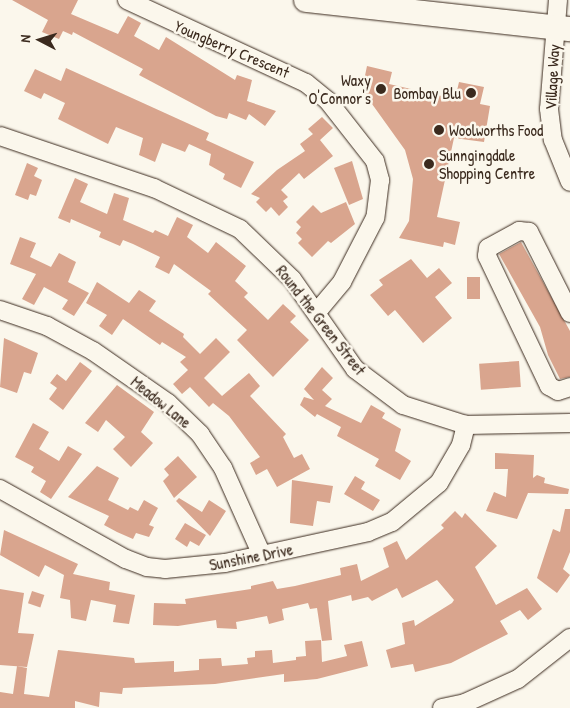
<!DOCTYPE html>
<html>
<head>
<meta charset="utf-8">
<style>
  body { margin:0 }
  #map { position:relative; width:570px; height:708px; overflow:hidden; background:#fbf7ec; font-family:"Patrick Hand",sans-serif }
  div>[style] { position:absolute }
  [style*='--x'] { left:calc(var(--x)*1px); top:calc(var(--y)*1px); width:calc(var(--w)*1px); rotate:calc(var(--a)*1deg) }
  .building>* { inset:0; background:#d9a58e; transform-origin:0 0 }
  .roads { filter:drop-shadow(0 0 1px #3b2a1e) drop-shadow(0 0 1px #3b2a1e) }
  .minor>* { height:18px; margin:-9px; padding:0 9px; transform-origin:9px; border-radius:9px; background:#fbf7ec }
  .secondary>* { height:24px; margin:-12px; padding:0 12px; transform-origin:12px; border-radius:12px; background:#fbf7ec }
  .dots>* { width:14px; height:14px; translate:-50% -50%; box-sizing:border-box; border:2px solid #fbf7ec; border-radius:50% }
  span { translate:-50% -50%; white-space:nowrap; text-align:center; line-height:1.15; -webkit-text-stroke:5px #fbf7ec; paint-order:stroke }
  .street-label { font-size:16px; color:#3b2a1e }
  .poi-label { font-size:16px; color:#3b2a1e }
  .right { translate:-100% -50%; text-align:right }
  .left { translate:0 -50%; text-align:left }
  .north { position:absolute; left:15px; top:15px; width:50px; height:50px; -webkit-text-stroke:4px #fbf7ec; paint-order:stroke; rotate:275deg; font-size:14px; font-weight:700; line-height:20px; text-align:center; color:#3b2a1e }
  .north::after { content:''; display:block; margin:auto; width:18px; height:22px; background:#3b2a1e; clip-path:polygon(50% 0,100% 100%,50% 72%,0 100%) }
</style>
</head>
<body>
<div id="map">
  <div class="building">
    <div style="clip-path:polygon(12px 0,78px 0,71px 14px,118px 34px,128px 16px,141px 23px,134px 36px,159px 50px,166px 37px,235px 80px,237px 75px,252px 80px,247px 101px,276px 111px,265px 126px,249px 114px,246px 120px,229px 113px,227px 119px,216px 116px,139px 75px,143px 69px,73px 32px,72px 35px,63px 31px,59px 39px,42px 32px,48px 20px)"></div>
    <div style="clip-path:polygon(367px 66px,392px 72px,389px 84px,455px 99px,459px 82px,484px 87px,480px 104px,490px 106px,484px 142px,454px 138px,437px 217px,460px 222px,455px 245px,444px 242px,443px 247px,399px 238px,409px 221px,413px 179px,405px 150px,362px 90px)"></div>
    <div style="clip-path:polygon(66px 68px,209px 133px,206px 140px,254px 162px,241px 188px,223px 179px,225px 174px,209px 165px,211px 154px,189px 144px,185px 152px,162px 143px,155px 162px,139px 155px,143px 138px,116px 127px,108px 144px,58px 119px,65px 103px,44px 93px,41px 99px,24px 91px,35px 69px,61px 81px)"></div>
    <div style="clip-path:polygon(322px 117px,333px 128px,320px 140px,333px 156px,304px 179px,299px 173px,281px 190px,288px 197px,283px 201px,288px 207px,279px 216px,271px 207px,266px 212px,256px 202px,260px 198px,251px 194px,277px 170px,305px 151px,300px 144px,313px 134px,308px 129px)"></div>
    <div style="clip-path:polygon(352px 161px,363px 199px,349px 205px,334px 168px)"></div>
    <div style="clip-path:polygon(27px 163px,38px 168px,34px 176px,42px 180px,36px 196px,30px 194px,28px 200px,15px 195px)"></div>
    <div style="clip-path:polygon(75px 178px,88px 184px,80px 202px,107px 214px,114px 193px,129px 198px,123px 220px,153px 233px,155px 230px,168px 236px,177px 217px,193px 225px,187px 237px,208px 253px,216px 242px,246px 266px,235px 281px,248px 293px,244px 297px,268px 320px,283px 304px,296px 316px,290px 322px,309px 340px,273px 377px,237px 340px,247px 330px,208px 294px,211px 291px,174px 264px,169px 274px,155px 267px,160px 257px,133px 244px,123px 240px,120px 246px,99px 237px,101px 232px,71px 219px,70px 223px,58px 218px)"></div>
    <div style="clip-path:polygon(346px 202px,355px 224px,331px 243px,328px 241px,312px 257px,298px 243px,302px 239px,296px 233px,301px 227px,296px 222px,313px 205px,321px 213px)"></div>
    <div style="clip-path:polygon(20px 237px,36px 243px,30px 257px,51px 267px,59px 253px,76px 262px,68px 282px,89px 293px,74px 316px,62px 309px,68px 300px,44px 287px,34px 305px,22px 299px,36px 274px,10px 264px)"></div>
    <div style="clip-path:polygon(521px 242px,570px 331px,570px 377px,560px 379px,548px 355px,540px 327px,499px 254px)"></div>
    <div style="clip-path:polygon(411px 259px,427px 278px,439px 268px,452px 283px,435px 297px,452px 318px,423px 343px,395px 310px,388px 316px,370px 295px,383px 285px,379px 280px)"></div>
    <div style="left:467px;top:277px;width:13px;height:22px"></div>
    <div style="clip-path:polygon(97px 282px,129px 303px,139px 290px,156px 301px,149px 311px,184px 334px,183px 337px,200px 354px,216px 338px,230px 352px,204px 378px,222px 396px,249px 373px,260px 386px,250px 396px,286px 434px,283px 437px,294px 458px,302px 454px,310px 469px,277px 487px,267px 469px,256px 475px,250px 463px,260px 457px,229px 416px,213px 403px,209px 407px,190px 387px,182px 394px,173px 384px,188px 370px,180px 362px,186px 357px,162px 342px,160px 345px,123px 319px,112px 335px,99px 326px,107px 315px,86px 303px)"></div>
    <div style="clip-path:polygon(4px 338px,38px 353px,31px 374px,24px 372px,17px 393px,0 387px)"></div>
    <div style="left:519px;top:361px;width:26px;height:40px;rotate:86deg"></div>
    <div style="clip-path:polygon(80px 362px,92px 371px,63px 410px,49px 399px,57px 388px,50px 383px,57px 374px,66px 381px)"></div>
    <div style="clip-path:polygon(322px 367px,333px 378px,322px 390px,332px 399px,325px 406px,361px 423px,371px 405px,385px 413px,382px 418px,401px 429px,395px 451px,411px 461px,400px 480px,375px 466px,379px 459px,337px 436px,341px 427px,317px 414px,315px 417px,300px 405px,304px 397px,314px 400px,304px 389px)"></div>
    <div style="clip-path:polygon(117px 385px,154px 412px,141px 432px,153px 443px,131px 467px,113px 449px,125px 437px,106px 420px,98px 432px,85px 423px)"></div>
    <div style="clip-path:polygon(33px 423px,49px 432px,39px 449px,59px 461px,68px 446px,82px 454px,51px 499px,40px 492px,46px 481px,31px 472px,34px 467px,15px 457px)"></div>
    <div style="clip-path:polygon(495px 453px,534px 455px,533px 478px,537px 475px,545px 478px,544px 483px,569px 489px,568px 494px,528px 493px,517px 519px,486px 511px,494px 492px,506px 497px,508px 469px,495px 469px)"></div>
    <div style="clip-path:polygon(178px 456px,197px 477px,174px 498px,163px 481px,169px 475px,164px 469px)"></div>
    <div style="clip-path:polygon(97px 466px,119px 478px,108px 500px,128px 510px,130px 507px,138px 511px,144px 500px,158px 508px,149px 525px,154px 527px,149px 537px,136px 533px,133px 539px,117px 532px,104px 525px,109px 516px,68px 497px)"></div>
    <div style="clip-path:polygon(355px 476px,365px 482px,361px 489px,380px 500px,373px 511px,344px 494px)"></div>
    <div style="clip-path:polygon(292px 480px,333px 486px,330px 503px,317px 501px,313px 526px,290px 523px)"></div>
    <div style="clip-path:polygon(179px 498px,202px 512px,209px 500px,226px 511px,210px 536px,176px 501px)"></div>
    <div style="clip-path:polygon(565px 509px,570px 509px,570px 552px,563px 569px,570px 575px,557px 593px,537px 578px,553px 529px,560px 532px)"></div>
    <div style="clip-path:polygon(455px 511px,462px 518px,465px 513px,497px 546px,475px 567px,496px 605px,527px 588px,542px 609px,528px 620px,520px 610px,500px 621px,508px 634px,451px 663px,415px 672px,413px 664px,391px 668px,386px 650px,405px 644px,402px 623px,414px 620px,415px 626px,452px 603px,454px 600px,437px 580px,402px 598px,397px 588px,372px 601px,368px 597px,352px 601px,351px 595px,328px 601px,332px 640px,322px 641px,317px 608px,310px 609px,308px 603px,282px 609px,284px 620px,269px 624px,267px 616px,236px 622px,237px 629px,217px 628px,216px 620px,178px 626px,153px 625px,154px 603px,186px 604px,185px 599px,251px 589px,251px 586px,273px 581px,277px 589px,295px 586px,341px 575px,340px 568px,357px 564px,361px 581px,389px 567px,383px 548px,397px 541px,406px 560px,444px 528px,441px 525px)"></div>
    <div style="clip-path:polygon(185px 523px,206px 535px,199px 546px,190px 541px,187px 547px,175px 539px)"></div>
    <div style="clip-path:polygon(4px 530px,78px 564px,73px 574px,110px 582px,109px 590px,135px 595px,129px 624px,113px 622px,116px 605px,91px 600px,86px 621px,71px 618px,70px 600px,60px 598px,64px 575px,45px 565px,39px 577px,0 555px)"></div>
    <div style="clip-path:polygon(0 589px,24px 593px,18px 633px,34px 634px,27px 667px,0 665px)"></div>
    <div style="left:32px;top:591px;width:13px;height:13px;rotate:18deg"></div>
    <div style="clip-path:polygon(321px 640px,322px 662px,347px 656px,344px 645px,362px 641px,368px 666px,317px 679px,284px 682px,284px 674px,215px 684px,123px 688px,122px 694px,100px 692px,99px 707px,75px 701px,75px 708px,0 708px,0 692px,13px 694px,17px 666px,27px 668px,24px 694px,49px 697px,58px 650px,134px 658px,135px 663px,174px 661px,174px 672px,199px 670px,199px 659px,221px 658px,222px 666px,248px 664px,247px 658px,255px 657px,255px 651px,272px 650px,273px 663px,296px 660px,296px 657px,306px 656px,305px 641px)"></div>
  </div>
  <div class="roads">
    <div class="minor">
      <div style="--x:127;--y:0;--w:197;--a:24.9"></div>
      <div style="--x:306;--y:83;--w:28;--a:39"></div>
      <div style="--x:328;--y:101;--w:76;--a:51.9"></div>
      <div style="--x:375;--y:161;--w:20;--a:75"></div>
      <div style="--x:380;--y:180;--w:38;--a:97"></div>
      <div style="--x:375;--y:218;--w:72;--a:117.3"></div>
      <div style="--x:342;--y:282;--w:39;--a:130"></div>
      <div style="--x:558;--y:0;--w:109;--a:94.7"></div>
      <div style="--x:549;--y:109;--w:31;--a:83"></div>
      <div style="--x:553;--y:140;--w:45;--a:68"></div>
      <div style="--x:0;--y:136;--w:163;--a:18.7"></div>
      <div style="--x:154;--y:188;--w:95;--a:25.5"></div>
      <div style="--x:240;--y:229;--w:72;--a:43.9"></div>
      <div style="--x:292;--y:279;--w:110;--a:55"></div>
      <div style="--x:355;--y:369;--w:60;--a:36.9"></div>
      <div style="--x:403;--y:405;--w:66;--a:17.6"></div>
      <div style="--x:466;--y:425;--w:104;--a:-1.1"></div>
      <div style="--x:0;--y:310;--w:50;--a:18.8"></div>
      <div style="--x:47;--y:326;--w:52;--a:28.5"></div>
      <div style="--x:93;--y:351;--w:91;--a:34.7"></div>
      <div style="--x:168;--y:403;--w:45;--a:44.1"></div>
      <div style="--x:200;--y:434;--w:41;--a:55.9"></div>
      <div style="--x:223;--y:468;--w:95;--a:65.9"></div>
      <div style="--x:570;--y:313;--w:91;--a:-116.8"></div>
      <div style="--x:529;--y:232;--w:10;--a:-174"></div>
      <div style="--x:519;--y:231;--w:35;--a:151"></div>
      <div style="--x:488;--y:248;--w:8;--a:97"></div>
      <div style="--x:487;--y:256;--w:144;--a:64.5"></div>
      <div style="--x:549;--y:386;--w:10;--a:29"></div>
      <div style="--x:558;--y:391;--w:13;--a:-18"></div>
      <div style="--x:0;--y:489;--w:144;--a:29.1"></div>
      <div style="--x:126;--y:559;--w:22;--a:21"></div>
      <div style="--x:147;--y:567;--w:18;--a:6"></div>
      <div style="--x:165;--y:569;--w:60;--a:-5.7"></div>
      <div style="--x:225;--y:563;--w:146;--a:-12.2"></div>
      <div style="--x:368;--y:532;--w:26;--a:-23"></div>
      <div style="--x:392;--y:522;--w:61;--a:-39.7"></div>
      <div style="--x:439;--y:483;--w:44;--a:-59.9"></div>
      <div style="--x:461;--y:445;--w:21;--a:-76"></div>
      <div style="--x:442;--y:708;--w:24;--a:-12"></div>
      <div style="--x:465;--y:703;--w:58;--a:-24.4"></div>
      <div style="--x:518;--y:679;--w:66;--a:-38.3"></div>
    </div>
    <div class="secondary">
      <div style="--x:306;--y:0;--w:266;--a:6.3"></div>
    </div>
  </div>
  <div class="dots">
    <div style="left:381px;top:89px;background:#3b2a1e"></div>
    <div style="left:471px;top:93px;background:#3b2a1e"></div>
    <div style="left:439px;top:130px;background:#3b2a1e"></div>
    <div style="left:429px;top:164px;background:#3b2a1e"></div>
  </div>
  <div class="street-label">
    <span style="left:232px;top:49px;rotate:23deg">Youngberry Crescent</span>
    <span style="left:552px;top:77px;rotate:-87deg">Village Way</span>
    <span style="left:321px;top:320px;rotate:52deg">Round the Green Street</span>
    <span style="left:161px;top:402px;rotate:39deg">Meadow Lane</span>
    <span style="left:251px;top:557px;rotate:-11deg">Sunshine Drive</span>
  </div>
  <div class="poi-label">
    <span class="right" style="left:371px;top:89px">Waxy<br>O'Connor's</span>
    <span class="right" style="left:461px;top:93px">Bombay Blu</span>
    <span class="left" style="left:449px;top:130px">Woolworths Food</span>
    <span class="left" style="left:439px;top:164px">Sunngingdale<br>Shopping Centre</span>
  </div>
  <div class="north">N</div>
</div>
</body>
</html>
